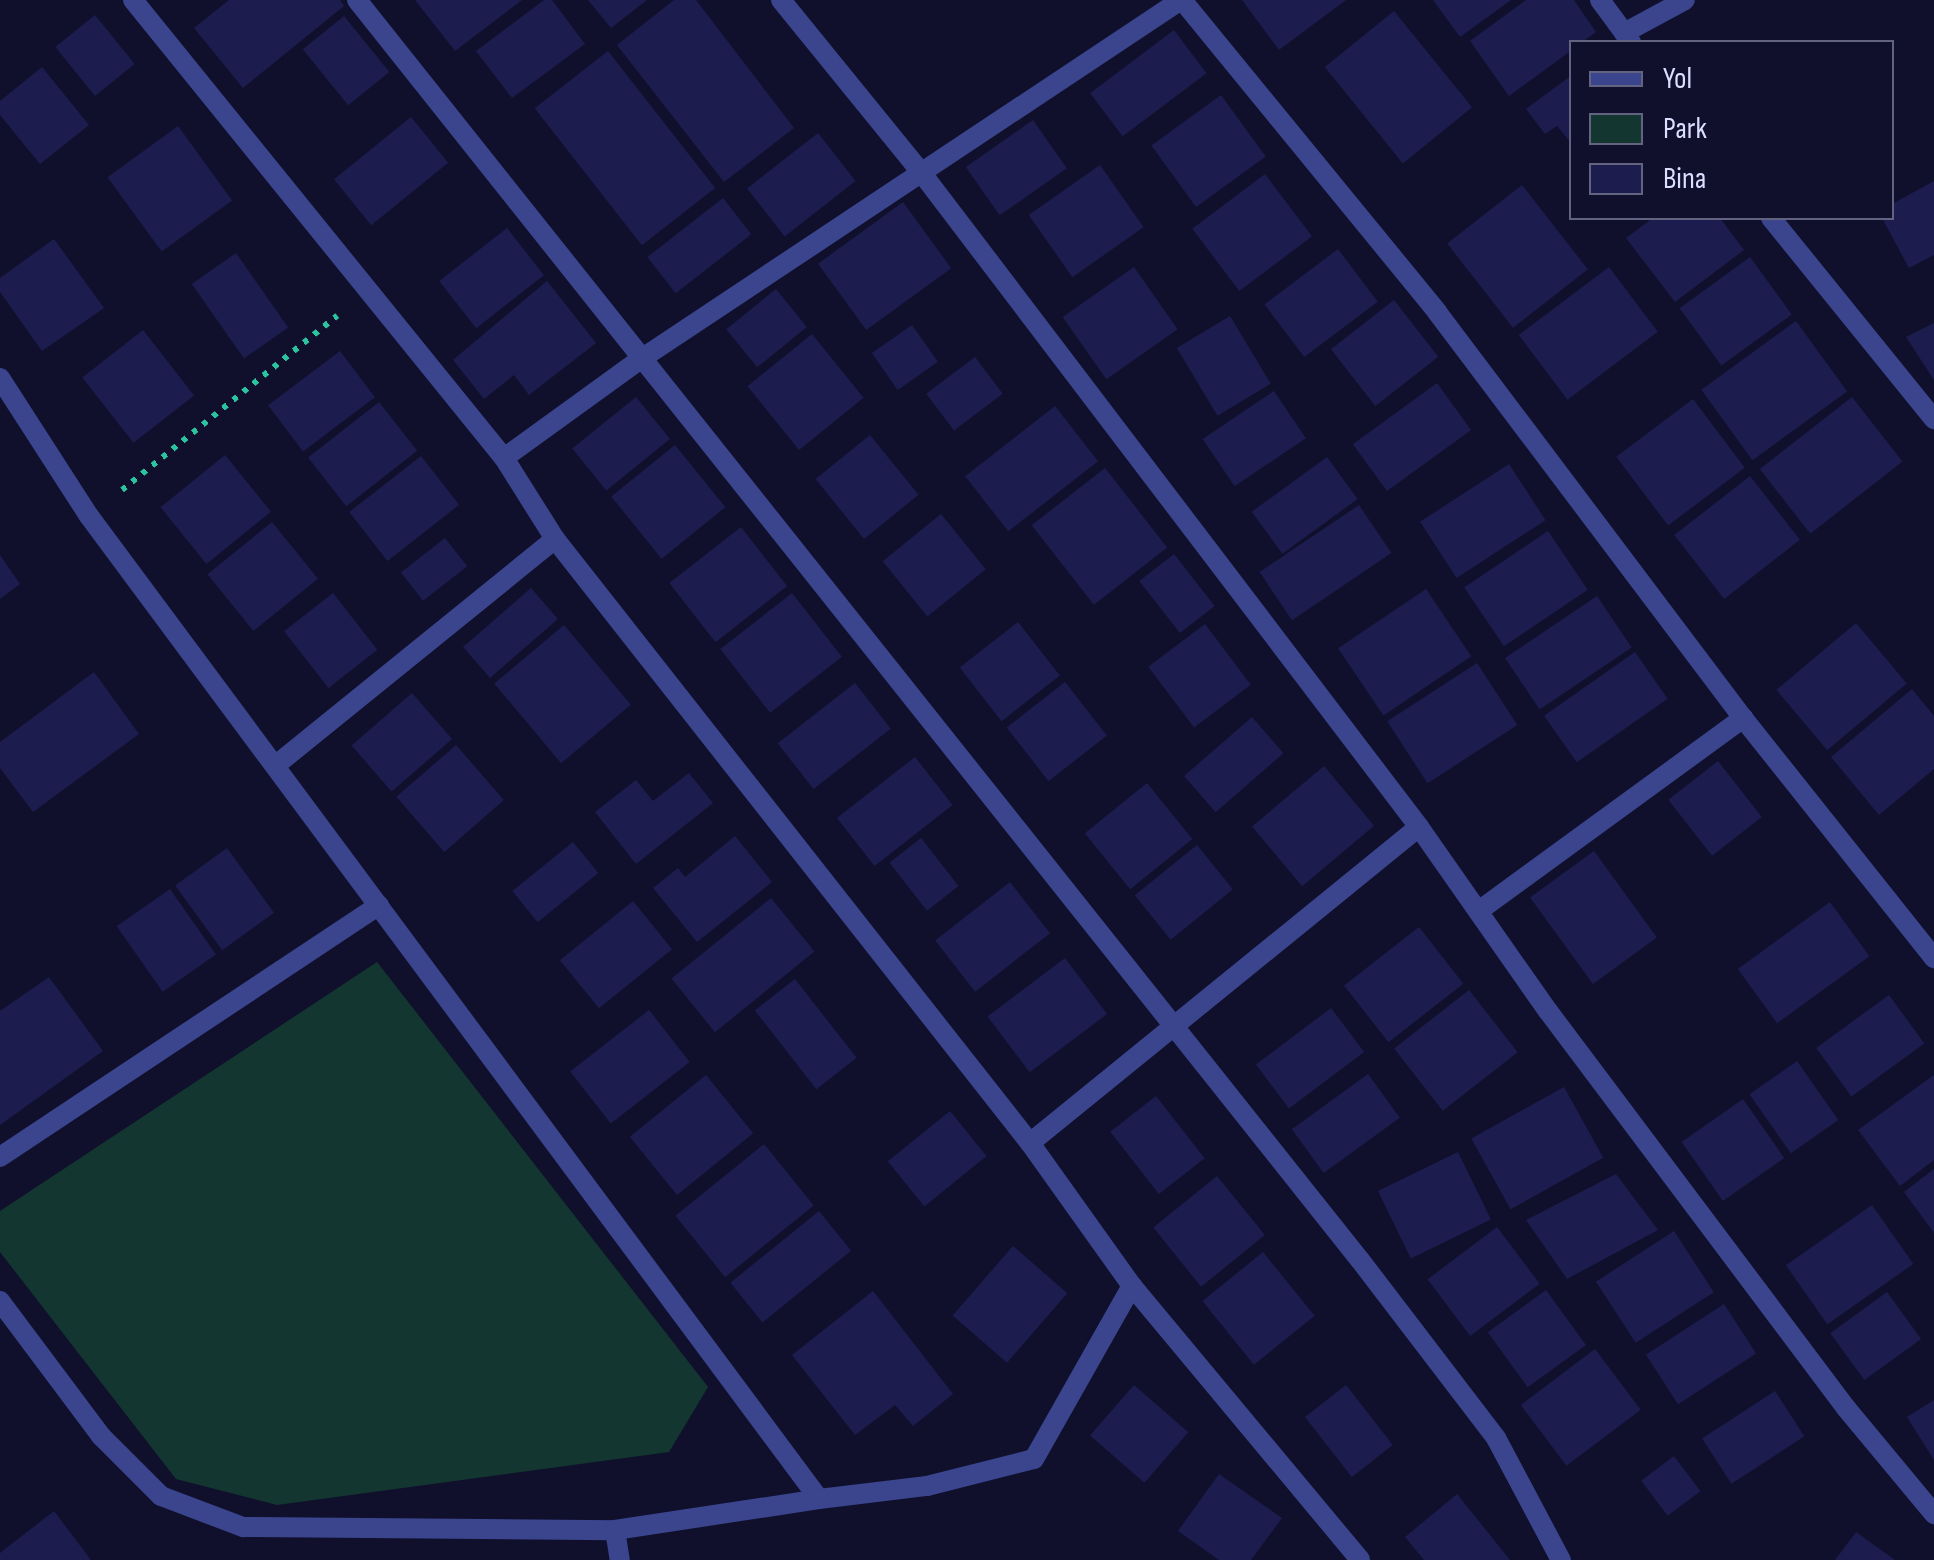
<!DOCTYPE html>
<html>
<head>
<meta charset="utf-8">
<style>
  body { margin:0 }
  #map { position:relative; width:1934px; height:1560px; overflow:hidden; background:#10102d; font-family:"Sofia Sans Condensed",sans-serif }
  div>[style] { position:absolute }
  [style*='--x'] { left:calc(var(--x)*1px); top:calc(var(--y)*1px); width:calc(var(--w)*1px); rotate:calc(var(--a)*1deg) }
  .green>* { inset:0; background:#133730 }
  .building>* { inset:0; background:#1d1c4e; transform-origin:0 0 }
  .path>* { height:6px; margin-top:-3px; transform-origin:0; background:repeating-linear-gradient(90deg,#2cc3a0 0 5px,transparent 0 13px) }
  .street>* { height:20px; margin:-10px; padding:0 10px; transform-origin:10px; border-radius:10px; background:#3a458d }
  span { translate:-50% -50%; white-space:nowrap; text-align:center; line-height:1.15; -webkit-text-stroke:8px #10102d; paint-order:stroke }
  .legend { position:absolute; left:1569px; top:40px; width:325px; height:180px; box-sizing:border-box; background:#10102d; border:2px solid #626281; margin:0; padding:12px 18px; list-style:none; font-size:30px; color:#dcdeff }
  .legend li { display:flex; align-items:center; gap:20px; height:50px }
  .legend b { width:50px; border:2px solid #626281 }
</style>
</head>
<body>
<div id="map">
  <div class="green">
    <div style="clip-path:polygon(377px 962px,708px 1387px,669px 1452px,277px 1505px,176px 1479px,0 1252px,0 1211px)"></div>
  </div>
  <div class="building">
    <div style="clip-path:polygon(229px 0,340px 0,344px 6px,243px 88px,194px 28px)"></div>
    <div style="clip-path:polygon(415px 0,522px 0,455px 51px)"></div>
    <div style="clip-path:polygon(544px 0,552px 0,585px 44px,512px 98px,476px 51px)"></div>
    <div style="clip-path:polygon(588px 0,647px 0,611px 28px)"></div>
    <div style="clip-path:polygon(674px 0,696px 0,794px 128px,724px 182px,617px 45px)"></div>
    <div style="clip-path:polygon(1242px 0,1346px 0,1279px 50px)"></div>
    <div style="clip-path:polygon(1433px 0,1511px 0,1460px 37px)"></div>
    <div style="clip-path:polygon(1526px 0,1574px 0,1596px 32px,1582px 42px,1572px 42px,1572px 50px,1509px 96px,1470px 41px)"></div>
    <div style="left:1394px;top:11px;width:124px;height:89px;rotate:51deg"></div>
    <div style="left:95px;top:15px;width:63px;height:51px;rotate:51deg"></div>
    <div style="left:344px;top:16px;width:72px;height:53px;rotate:51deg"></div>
    <div style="left:1174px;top:30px;width:54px;height:105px;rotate:53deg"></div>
    <div style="left:608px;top:51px;width:174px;height:93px;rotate:52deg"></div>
    <div style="clip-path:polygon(42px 67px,89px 125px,40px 164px,0 115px,0 101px)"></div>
    <div style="clip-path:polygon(1572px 75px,1572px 144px,1557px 126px,1545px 134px,1526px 109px)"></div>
    <div style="left:1221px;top:95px;width:76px;height:86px;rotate:54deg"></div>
    <div style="left:411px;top:117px;width:59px;height:99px;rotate:51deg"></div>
    <div style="left:1033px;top:120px;width:59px;height:82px;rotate:55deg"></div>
    <div style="left:178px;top:126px;width:92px;height:87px;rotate:54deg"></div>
    <div style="left:818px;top:133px;width:61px;height:90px;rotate:52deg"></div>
    <div style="left:1100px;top:165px;width:76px;height:87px;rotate:55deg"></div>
    <div style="left:1265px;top:174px;width:78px;height:91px;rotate:53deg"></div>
    <div style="clip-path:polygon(1934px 181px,1934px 255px,1909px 268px,1882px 218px,1892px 218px,1892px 204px)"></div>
    <div style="left:1522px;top:185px;width:107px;height:95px;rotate:52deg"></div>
    <div style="left:723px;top:198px;width:46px;height:96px;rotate:52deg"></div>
    <div style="left:903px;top:202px;width:82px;height:105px;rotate:54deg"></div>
    <div style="clip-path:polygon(1653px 218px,1720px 218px,1744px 250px,1675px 302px,1626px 238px)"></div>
    <div style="left:507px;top:228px;width:60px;height:86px;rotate:52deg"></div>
    <div style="clip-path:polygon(54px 239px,104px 308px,42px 351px,0 292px,0 278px)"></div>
    <div style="left:1338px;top:249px;width:66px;height:92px;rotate:53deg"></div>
    <div style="left:236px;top:253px;width:91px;height:54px;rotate:55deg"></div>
    <div style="left:1750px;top:257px;width:71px;height:87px;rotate:54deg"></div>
    <div style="left:1134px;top:267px;width:76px;height:87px;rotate:55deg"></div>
    <div style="left:1609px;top:267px;width:81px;height:113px;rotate:53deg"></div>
    <div style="clip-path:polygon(547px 281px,596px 343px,529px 395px,514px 375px,484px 399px,453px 360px)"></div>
    <div style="left:776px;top:289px;width:49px;height:64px;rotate:51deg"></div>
    <div style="left:1394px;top:300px;width:72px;height:80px;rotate:52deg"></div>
    <div style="left:1230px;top:316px;width:79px;height:62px;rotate:59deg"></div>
    <div style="left:1796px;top:321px;width:87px;height:117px;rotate:54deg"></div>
    <div style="clip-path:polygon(1934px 323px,1934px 380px,1906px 337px)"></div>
    <div style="left:912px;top:325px;width:45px;height:49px;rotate:55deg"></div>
    <div style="left:143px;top:330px;width:83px;height:77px;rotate:52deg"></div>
    <div style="left:812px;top:334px;width:82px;height:83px;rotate:51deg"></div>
    <div style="left:340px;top:351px;width:58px;height:90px;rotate:53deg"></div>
    <div style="left:975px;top:357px;width:46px;height:61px;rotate:53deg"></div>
    <div style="left:1437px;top:383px;width:58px;height:104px;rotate:54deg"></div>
    <div style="left:1274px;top:391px;width:57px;height:86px;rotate:56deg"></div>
    <div style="left:636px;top:397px;width:54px;height:82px;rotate:51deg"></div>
    <div style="left:1852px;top:397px;width:82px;height:117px;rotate:52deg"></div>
    <div style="left:1693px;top:399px;width:86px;height:96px;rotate:53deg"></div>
    <div style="left:379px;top:402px;width:62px;height:90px;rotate:52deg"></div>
    <div style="left:1055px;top:406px;width:70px;height:114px;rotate:52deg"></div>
    <div style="left:870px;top:435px;width:77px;height:70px;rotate:51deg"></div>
    <div style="left:675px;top:445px;width:80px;height:82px;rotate:51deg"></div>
    <div style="left:225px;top:455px;width:73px;height:83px;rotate:51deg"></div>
    <div style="left:421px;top:456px;width:62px;height:91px;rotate:52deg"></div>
    <div style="left:1327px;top:457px;width:52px;height:93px;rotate:54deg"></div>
    <div style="left:1509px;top:464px;width:67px;height:106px;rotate:57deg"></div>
    <div style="left:1105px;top:468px;width:101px;height:93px;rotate:52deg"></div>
    <div style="left:1750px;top:476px;width:81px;height:96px;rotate:52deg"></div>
    <div style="left:1359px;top:505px;width:58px;height:120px;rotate:56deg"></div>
    <div style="left:941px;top:514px;width:71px;height:75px;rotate:51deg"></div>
    <div style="left:272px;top:522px;width:73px;height:83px;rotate:51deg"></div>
    <div style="left:741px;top:527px;width:75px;height:91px;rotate:52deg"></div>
    <div style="left:1548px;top:531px;width:71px;height:101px;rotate:56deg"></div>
    <div style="left:445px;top:538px;width:36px;height:56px;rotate:52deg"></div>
    <div style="left:1174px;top:554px;width:66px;height:44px;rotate:52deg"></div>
    <div style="clip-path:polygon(0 555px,20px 584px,0 599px)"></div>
    <div style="left:531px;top:588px;width:41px;height:90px;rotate:49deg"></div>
    <div style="left:1426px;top:589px;width:81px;height:106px;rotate:56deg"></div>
    <div style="left:333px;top:593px;width:72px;height:62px;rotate:52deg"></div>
    <div style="left:792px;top:593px;width:81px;height:91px;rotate:52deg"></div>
    <div style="left:1597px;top:596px;width:62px;height:111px;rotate:56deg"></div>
    <div style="left:1018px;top:622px;width:68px;height:74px;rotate:52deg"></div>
    <div style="left:1856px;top:623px;width:79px;height:104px;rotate:50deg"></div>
    <div style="left:1205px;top:624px;width:76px;height:71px;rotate:53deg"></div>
    <div style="left:564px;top:625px;width:104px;height:91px;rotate:50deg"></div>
    <div style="left:1635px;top:652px;width:57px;height:111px;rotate:55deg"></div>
    <div style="left:1477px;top:663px;width:74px;height:107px;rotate:57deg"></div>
    <div style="clip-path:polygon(94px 672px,139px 734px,33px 812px,0 768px,0 742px)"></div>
    <div style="left:1065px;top:682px;width:68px;height:74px;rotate:52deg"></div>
    <div style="left:855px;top:683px;width:58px;height:98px;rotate:52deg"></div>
    <div style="clip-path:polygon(1912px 689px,1934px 716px,1934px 769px,1879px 815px,1831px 757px)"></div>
    <div style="left:412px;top:693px;width:61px;height:80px;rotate:49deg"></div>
    <div style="left:1252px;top:717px;width:48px;height:90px;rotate:49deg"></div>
    <div style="left:456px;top:745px;width:73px;height:79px;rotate:49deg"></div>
    <div style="left:915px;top:757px;width:61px;height:99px;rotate:52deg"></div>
    <div style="left:1718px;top:761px;width:71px;height:63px;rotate:52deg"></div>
    <div style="left:1324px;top:766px;width:78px;height:94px;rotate:50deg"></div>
    <div style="clip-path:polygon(689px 773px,713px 803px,636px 864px,595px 812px,636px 780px,653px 801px)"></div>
    <div style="left:1147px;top:783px;width:72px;height:80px;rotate:51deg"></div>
    <div style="clip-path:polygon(735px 836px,772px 882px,697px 942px,653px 888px,678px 868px,685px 877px)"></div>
    <div style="left:921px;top:838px;width:61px;height:40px;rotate:52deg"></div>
    <div style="left:573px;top:842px;width:40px;height:78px;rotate:51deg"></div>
    <div style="left:1197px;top:845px;width:57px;height:80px;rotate:51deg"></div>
    <div style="left:227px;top:848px;width:80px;height:64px;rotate:54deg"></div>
    <div style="left:1594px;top:851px;width:107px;height:79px;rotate:54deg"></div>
    <div style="left:1010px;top:882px;width:65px;height:95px;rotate:52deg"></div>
    <div style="left:170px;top:889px;width:80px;height:65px;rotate:55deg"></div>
    <div style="left:771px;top:898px;width:69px;height:128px;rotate:51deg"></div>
    <div style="left:633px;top:901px;width:62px;height:94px;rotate:51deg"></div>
    <div style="left:1830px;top:902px;width:67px;height:114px;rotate:54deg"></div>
    <div style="left:1419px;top:927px;width:72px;height:95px;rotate:52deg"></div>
    <div style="left:1065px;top:958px;width:70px;height:97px;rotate:53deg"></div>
    <div style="clip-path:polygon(49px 977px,103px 1051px,0 1125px,0 1011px)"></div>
    <div style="left:795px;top:979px;width:100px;height:51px;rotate:52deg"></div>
    <div style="left:1469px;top:990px;width:79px;height:95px;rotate:52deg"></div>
    <div style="left:1889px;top:995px;width:60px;height:90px;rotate:54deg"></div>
    <div style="left:1331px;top:1008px;width:55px;height:94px;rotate:53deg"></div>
    <div style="left:649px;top:1010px;width:66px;height:100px;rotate:52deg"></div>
    <div style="left:1797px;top:1061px;width:72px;height:58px;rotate:55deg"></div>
    <div style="left:1368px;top:1074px;width:54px;height:94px;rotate:54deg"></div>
    <div style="left:706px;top:1075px;width:75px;height:98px;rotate:51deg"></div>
    <div style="clip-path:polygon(1934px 1075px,1934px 1160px,1900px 1186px,1858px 1130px)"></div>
    <div style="left:1564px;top:1087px;width:81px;height:106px;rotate:61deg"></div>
    <div style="left:1156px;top:1096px;width:79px;height:58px;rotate:52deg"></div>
    <div style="left:1743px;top:1099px;width:72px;height:75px;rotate:55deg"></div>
    <div style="left:950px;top:1111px;width:58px;height:80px;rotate:51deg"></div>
    <div style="left:764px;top:1144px;width:79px;height:114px;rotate:51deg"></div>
    <div style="left:1458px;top:1152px;width:75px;height:89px;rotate:64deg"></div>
    <div style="clip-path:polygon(1934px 1169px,1934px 1233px,1904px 1192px)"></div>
    <div style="clip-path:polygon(1616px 1174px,1658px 1230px,1567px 1279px,1526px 1220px)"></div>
    <div style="left:1217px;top:1176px;width:76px;height:82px;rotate:51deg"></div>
    <div style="left:1872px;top:1205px;width:72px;height:105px;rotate:55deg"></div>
    <div style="left:819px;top:1211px;width:51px;height:114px;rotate:51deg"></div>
    <div style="left:1497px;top:1227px;width:71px;height:87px;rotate:53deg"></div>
    <div style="left:1674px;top:1231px;width:73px;height:93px;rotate:57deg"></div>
    <div style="left:1013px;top:1246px;width:72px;height:92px;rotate:41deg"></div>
    <div style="left:1263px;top:1252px;width:82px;height:78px;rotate:51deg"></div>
    <div style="left:1546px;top:1290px;width:68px;height:72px;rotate:54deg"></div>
    <div style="clip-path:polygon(873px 1291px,953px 1394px,913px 1426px,895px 1405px,855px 1435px,792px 1355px)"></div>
    <div style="left:1887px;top:1292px;width:58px;height:70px;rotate:54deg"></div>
    <div style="left:1724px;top:1304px;width:59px;height:93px;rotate:57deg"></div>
    <div style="left:1595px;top:1349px;width:76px;height:93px;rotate:53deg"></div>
    <div style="left:1134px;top:1385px;width:72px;height:67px;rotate:41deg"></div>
    <div style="left:1346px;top:1385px;width:76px;height:52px;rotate:52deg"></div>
    <div style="left:1775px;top:1391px;width:54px;height:87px;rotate:57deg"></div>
    <div style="clip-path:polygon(1934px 1400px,1934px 1460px,1907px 1417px)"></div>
    <div style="left:1674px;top:1456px;width:44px;height:41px;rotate:53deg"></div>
    <div style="clip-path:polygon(1219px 1474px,1282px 1518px,1251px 1560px,1219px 1560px,1178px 1531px)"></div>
    <div style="clip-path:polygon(1457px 1494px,1510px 1560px,1424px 1560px,1405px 1537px)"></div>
    <div style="clip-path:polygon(54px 1511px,91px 1560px,0 1560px,0 1553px)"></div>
    <div style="clip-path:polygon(1856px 1532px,1895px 1560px,1835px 1560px)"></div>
  </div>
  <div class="path">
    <div style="--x:122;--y:490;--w:277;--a:-39"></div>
  </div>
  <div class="street">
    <div style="--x:133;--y:0;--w:589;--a:50.99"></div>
    <div style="--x:504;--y:458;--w:96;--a:57.8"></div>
    <div style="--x:555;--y:539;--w:768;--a:51.82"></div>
    <div style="--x:1030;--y:1143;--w:176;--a:54.5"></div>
    <div style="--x:1132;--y:1286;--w:356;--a:50.2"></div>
    <div style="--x:357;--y:0;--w:1610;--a:51.48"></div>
    <div style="--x:1360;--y:1260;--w:224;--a:52.6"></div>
    <div style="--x:1496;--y:1438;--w:138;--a:62"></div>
    <div style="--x:781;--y:0;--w:222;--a:50.9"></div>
    <div style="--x:921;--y:172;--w:823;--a:52.75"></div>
    <div style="--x:1419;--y:827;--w:225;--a:55"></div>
    <div style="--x:1548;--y:1011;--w:496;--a:53.1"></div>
    <div style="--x:1846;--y:1408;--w:138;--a:50.3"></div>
    <div style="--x:1182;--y:0;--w:403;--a:50.7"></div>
    <div style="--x:1437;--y:312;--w:508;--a:52.99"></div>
    <div style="--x:1743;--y:718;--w:307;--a:51.5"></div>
    <div style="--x:1600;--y:0;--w:52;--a:53.6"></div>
    <div style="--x:1624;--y:33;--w:69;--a:-28.4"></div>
    <div style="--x:1771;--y:218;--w:259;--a:51"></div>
    <div style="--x:0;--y:378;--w:164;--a:57.2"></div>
    <div style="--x:89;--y:516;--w:1224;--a:53.4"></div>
    <div style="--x:819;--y:1499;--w:109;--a:-6.9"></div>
    <div style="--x:927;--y:1486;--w:110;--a:-14.2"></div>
    <div style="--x:1034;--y:1459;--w:199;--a:-60.5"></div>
    <div style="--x:504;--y:458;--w:169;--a:-35.9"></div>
    <div style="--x:641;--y:359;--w:648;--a:-33.62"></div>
    <div style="--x:276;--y:765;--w:359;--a:-39"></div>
    <div style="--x:1480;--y:910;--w:326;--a:-36.1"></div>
    <div style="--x:1030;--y:1143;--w:501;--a:-39.09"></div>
    <div style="--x:0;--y:1157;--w:455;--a:-33.6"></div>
    <div style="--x:0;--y:1301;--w:169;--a:53.2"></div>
    <div style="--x:101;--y:1436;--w:85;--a:45"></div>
    <div style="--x:161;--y:1496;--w:88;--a:20.7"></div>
    <div style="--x:243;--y:1527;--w:372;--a:0.5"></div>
    <div style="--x:615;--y:1530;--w:206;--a:-8.6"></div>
    <div style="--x:615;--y:1530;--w:30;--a:81"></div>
  </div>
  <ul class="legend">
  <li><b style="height:12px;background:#3a458d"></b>Yol</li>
  <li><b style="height:28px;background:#133730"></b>Park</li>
  <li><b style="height:28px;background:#1d1c4e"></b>Bina</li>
  </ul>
</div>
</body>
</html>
